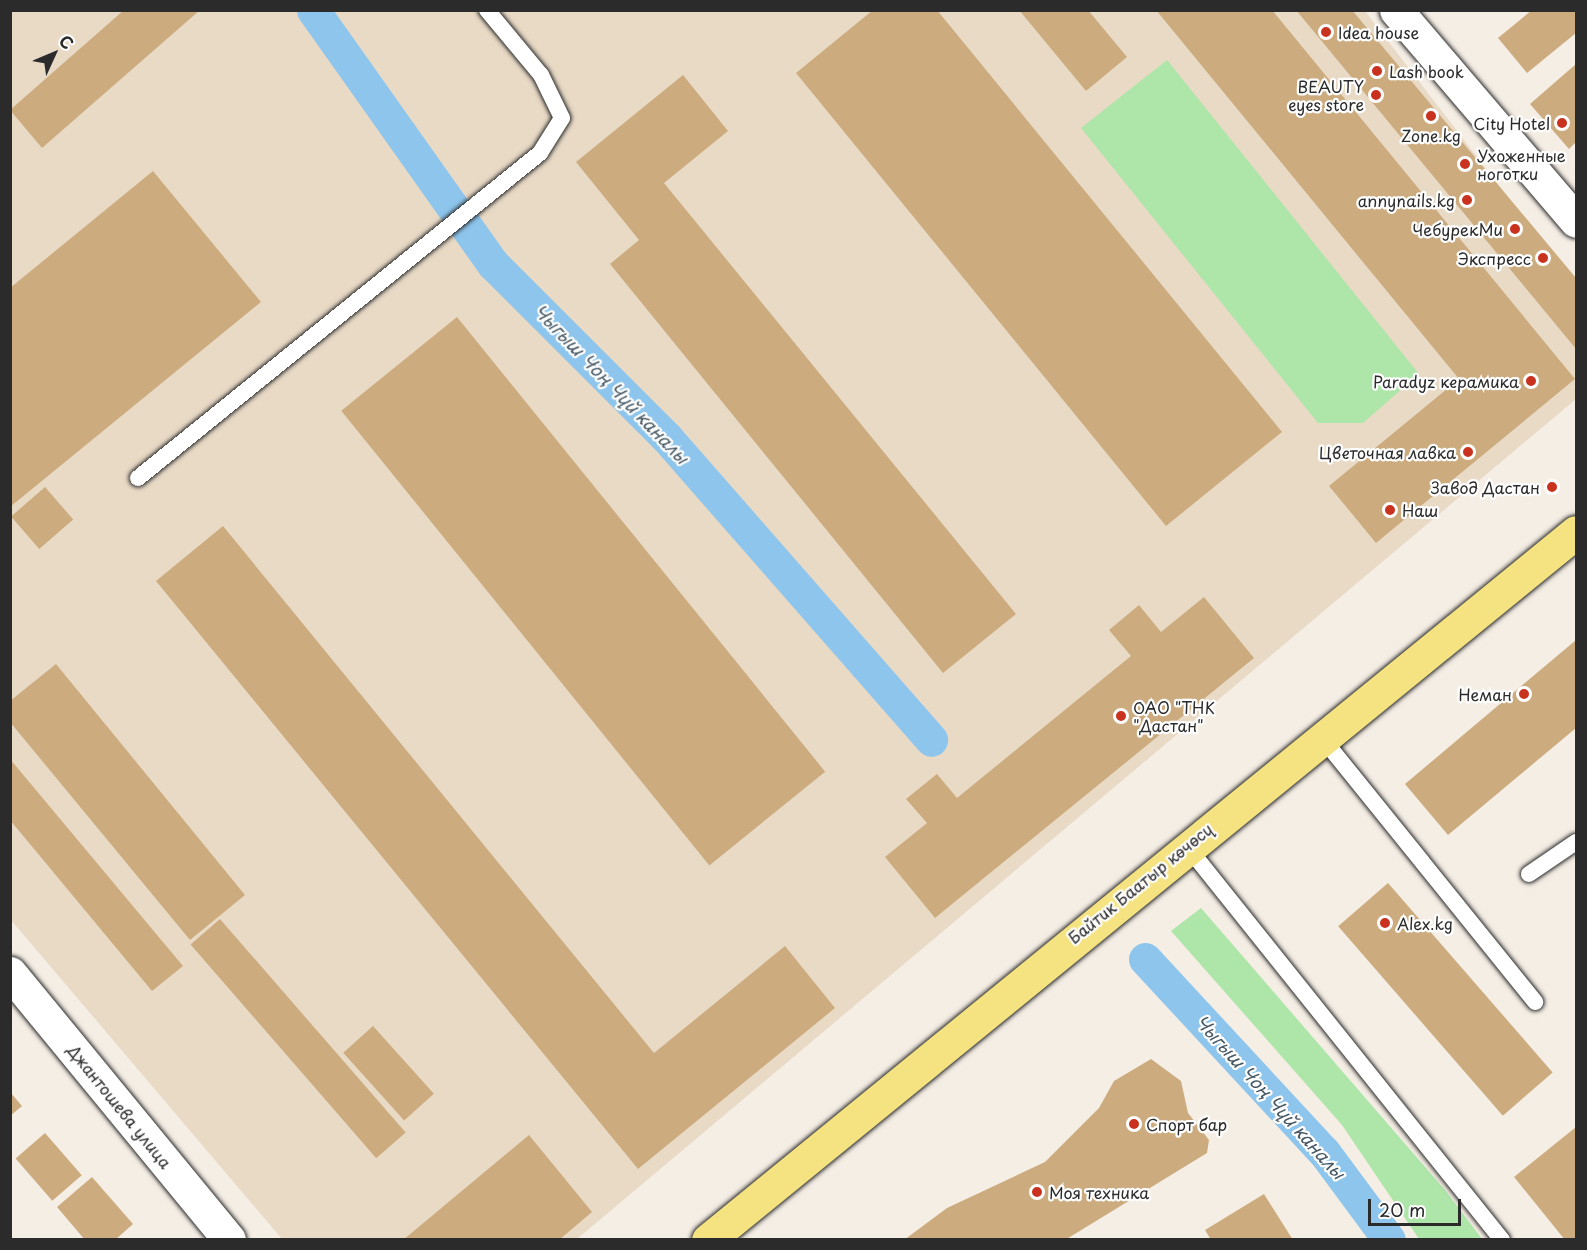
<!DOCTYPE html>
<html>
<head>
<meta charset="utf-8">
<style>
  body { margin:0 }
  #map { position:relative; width:1587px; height:1250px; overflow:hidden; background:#f5eee5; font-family:"Playpen Sans",sans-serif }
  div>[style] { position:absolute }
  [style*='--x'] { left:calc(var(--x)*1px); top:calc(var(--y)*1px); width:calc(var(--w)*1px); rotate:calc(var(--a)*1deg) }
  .built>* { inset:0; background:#e9dac6 }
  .green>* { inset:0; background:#aee5a9 }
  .canal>* { height:33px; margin:-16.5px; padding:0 16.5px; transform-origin:16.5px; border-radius:16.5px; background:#8dc5ec }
  .building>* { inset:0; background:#ccac7f; transform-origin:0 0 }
  .roads { filter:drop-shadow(0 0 2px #2b2b2b) drop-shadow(0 0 2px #2b2b2b) }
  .service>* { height:16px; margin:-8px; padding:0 8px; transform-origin:8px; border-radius:8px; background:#fff }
  .minor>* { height:33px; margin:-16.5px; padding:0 16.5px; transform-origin:16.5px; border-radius:16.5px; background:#fff }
  .primary>* { height:33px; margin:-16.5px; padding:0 16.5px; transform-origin:16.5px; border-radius:16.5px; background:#f5e382 }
  .dots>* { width:16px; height:16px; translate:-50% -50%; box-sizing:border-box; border:3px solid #fff; border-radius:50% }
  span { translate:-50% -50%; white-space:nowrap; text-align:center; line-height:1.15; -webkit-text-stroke:4.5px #fff; paint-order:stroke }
  .poi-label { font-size:16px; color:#2b2b2b }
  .left { translate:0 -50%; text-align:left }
  .right { translate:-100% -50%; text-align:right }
  .street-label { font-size:16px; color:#2b2b2b }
  .water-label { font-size:18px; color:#485965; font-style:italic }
  .frame { position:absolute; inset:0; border:12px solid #2b2b2b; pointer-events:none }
  .north { position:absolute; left:24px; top:24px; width:60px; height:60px; -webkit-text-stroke:4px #fff; paint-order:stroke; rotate:46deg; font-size:16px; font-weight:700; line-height:24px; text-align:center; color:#2b2b2b }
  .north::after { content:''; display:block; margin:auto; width:21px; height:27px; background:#2b2b2b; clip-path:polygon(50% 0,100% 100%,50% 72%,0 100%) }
  .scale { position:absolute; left:1368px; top:1199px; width:93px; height:27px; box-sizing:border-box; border:3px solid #2b2b2b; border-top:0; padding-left:8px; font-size:18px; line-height:21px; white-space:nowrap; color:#2b2b2b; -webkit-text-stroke:4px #fff; paint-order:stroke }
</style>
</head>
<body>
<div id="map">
  <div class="built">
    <div style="clip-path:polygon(10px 11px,1365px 11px,1576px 286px,1576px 399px,577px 1239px,282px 1239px,11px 920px)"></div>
  </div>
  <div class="green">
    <div style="clip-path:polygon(1167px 60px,1419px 374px,1363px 423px,1318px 423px,1081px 128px)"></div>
    <div style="clip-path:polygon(1201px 908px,1445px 1190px,1482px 1239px,1419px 1239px,1342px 1125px,1171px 931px)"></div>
  </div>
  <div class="canal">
    <div style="--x:313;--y:10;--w:311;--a:54.7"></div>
    <div style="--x:493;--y:264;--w:246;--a:45"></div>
    <div style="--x:667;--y:438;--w:401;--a:48.8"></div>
    <div style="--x:1145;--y:959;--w:263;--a:47.2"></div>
    <div style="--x:1324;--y:1152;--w:109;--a:53.5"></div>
  </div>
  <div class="building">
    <div style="clip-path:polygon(124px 10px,200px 10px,42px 148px,10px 110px)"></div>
    <div style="clip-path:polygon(873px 10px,937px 10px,1282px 432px,1166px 526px,796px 73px)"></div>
    <div style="clip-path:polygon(1019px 10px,1088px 10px,1127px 57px,1086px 91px)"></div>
    <div style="clip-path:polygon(1156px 10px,1272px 10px,1575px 379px,1376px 543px,1329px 486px,1459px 379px)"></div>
    <div style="clip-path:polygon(1296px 10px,1352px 10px,1576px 278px,1576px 349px)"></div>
    <div style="clip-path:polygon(1532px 10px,1576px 10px,1576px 33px,1527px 73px,1498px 38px)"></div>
    <div style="clip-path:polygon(1576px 64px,1576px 142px,1569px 149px,1530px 104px)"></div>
    <div style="clip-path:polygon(683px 75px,728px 131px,664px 183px,1016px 614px,943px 673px,610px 264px,639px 240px,576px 162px)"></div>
    <div style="clip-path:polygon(153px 171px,261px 302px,10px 507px,10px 288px)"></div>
    <div style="left:457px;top:317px;width:585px;height:149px;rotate:51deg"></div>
    <div style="left:45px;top:487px;width:43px;height:45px;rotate:49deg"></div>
    <div style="clip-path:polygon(223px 526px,654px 1053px,785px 946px,835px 1008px,638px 1169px,156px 581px)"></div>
    <div style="clip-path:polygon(1204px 597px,1254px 658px,935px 918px,885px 857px,927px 823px,906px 799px,937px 774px,957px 798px,1131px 656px,1109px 630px,1139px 605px,1161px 632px)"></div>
    <div style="clip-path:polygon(1576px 640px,1576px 728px,1448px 835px,1405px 784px)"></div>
    <div style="clip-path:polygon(56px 664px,245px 895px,190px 940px,10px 722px,10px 701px)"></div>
    <div style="clip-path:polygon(10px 759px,183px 966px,152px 991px,10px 820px)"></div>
    <div style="left:1388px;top:883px;width:251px;height:66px;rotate:49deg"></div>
    <div style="left:220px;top:919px;width:283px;height:39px;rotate:49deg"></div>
    <div style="left:373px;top:1026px;width:91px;height:40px;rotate:48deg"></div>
    <div style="clip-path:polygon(1151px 1059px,1181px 1081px,1188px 1113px,1209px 1140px,1207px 1153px,1065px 1240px,904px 1240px,947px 1208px,1045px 1162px,1099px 1108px,1114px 1081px)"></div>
    <div style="clip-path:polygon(10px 1092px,22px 1106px,10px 1116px)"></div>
    <div style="clip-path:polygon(1576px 1127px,1576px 1240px,1565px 1240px,1514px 1177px)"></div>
    <div style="left:45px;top:1133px;width:56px;height:39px;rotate:49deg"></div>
    <div style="clip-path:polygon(529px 1135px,592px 1212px,559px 1240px,403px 1240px)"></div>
    <div style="clip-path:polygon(92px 1177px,133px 1224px,115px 1240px,85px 1240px,57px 1207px)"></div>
    <div style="clip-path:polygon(1264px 1194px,1293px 1240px,1211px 1240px,1205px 1230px)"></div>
  </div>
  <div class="roads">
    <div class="service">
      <div style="--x:138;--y:478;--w:517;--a:-38.95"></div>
      <div style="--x:540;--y:153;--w:41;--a:-57.8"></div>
      <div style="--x:562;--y:118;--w:48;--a:-116"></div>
      <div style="--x:541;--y:75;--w:85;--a:-129.7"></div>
      <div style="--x:1323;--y:739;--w:338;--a:51.1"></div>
      <div style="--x:1186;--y:845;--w:506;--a:51.34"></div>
      <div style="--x:1529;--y:874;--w:57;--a:-34.2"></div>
    </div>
    <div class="minor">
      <div style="--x:1396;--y:10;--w:277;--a:49.5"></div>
      <div style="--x:10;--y:973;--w:345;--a:50.6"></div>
    </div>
    <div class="primary">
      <div style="--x:708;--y:1240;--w:1120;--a:-39.2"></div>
    </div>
  </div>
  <div class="dots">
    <div style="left:1326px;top:32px;background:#c8321e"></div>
    <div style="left:1377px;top:71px;background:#c8321e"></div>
    <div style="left:1376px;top:95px;background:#c8321e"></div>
    <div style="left:1431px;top:116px;background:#c8321e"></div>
    <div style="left:1562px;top:123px;background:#c8321e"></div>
    <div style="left:1465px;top:164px;background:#c8321e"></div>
    <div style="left:1467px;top:200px;background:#c8321e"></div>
    <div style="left:1515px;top:229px;background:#c8321e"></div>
    <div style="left:1543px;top:258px;background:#c8321e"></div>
    <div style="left:1531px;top:381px;background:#c8321e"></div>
    <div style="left:1468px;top:452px;background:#c8321e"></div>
    <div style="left:1552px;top:487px;background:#c8321e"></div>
    <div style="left:1390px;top:510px;background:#c8321e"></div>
    <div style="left:1524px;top:694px;background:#c8321e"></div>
    <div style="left:1121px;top:716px;background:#c8321e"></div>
    <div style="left:1385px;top:923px;background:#c8321e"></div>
    <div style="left:1134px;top:1124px;background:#c8321e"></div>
    <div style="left:1037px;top:1192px;background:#c8321e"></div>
  </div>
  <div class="poi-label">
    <span class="left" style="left:1338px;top:32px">Idea house</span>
    <span class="left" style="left:1389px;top:71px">Lash book</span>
    <span class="right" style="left:1364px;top:95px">BEAUTY<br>eyes store</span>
    <span class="right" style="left:1550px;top:123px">City Hotel</span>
    <span style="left:1431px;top:135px">Zone.kg</span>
    <span class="left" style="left:1477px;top:164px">Ухоженные<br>ноготки</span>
    <span class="right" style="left:1455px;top:200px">annynails.kg</span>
    <span class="right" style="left:1503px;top:229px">ЧебурекМи</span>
    <span class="right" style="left:1531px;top:258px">Экспресс</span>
    <span class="right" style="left:1519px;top:381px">Paradyz керамика</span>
    <span class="right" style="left:1456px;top:452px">Цветочная лавка</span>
    <span class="right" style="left:1540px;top:487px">Завод Дастан</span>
    <span class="left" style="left:1402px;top:510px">Наш</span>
    <span class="right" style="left:1512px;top:694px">Неман</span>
    <span class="left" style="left:1133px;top:716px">ОАО "ТНК<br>"Дастан"</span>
    <span class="left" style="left:1397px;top:923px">Alex.kg</span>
    <span class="left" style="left:1146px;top:1124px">Спорт бар</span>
    <span class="left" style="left:1049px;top:1192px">Моя техника</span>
  </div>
  <div class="street-label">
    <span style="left:1140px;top:883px;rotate:-39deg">Байтик Баатыр көчөсү</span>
    <span style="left:120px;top:1106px;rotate:51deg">Джантошева улица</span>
  </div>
  <div class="water-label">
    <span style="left:611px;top:384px;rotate:46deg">Чыгыш Чоң Чүй каналы</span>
    <span style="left:1270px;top:1097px;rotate:48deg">Чыгыш Чоң Чүй каналы</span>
  </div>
  <div class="frame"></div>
  <div class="north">С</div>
  <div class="scale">20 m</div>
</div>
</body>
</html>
